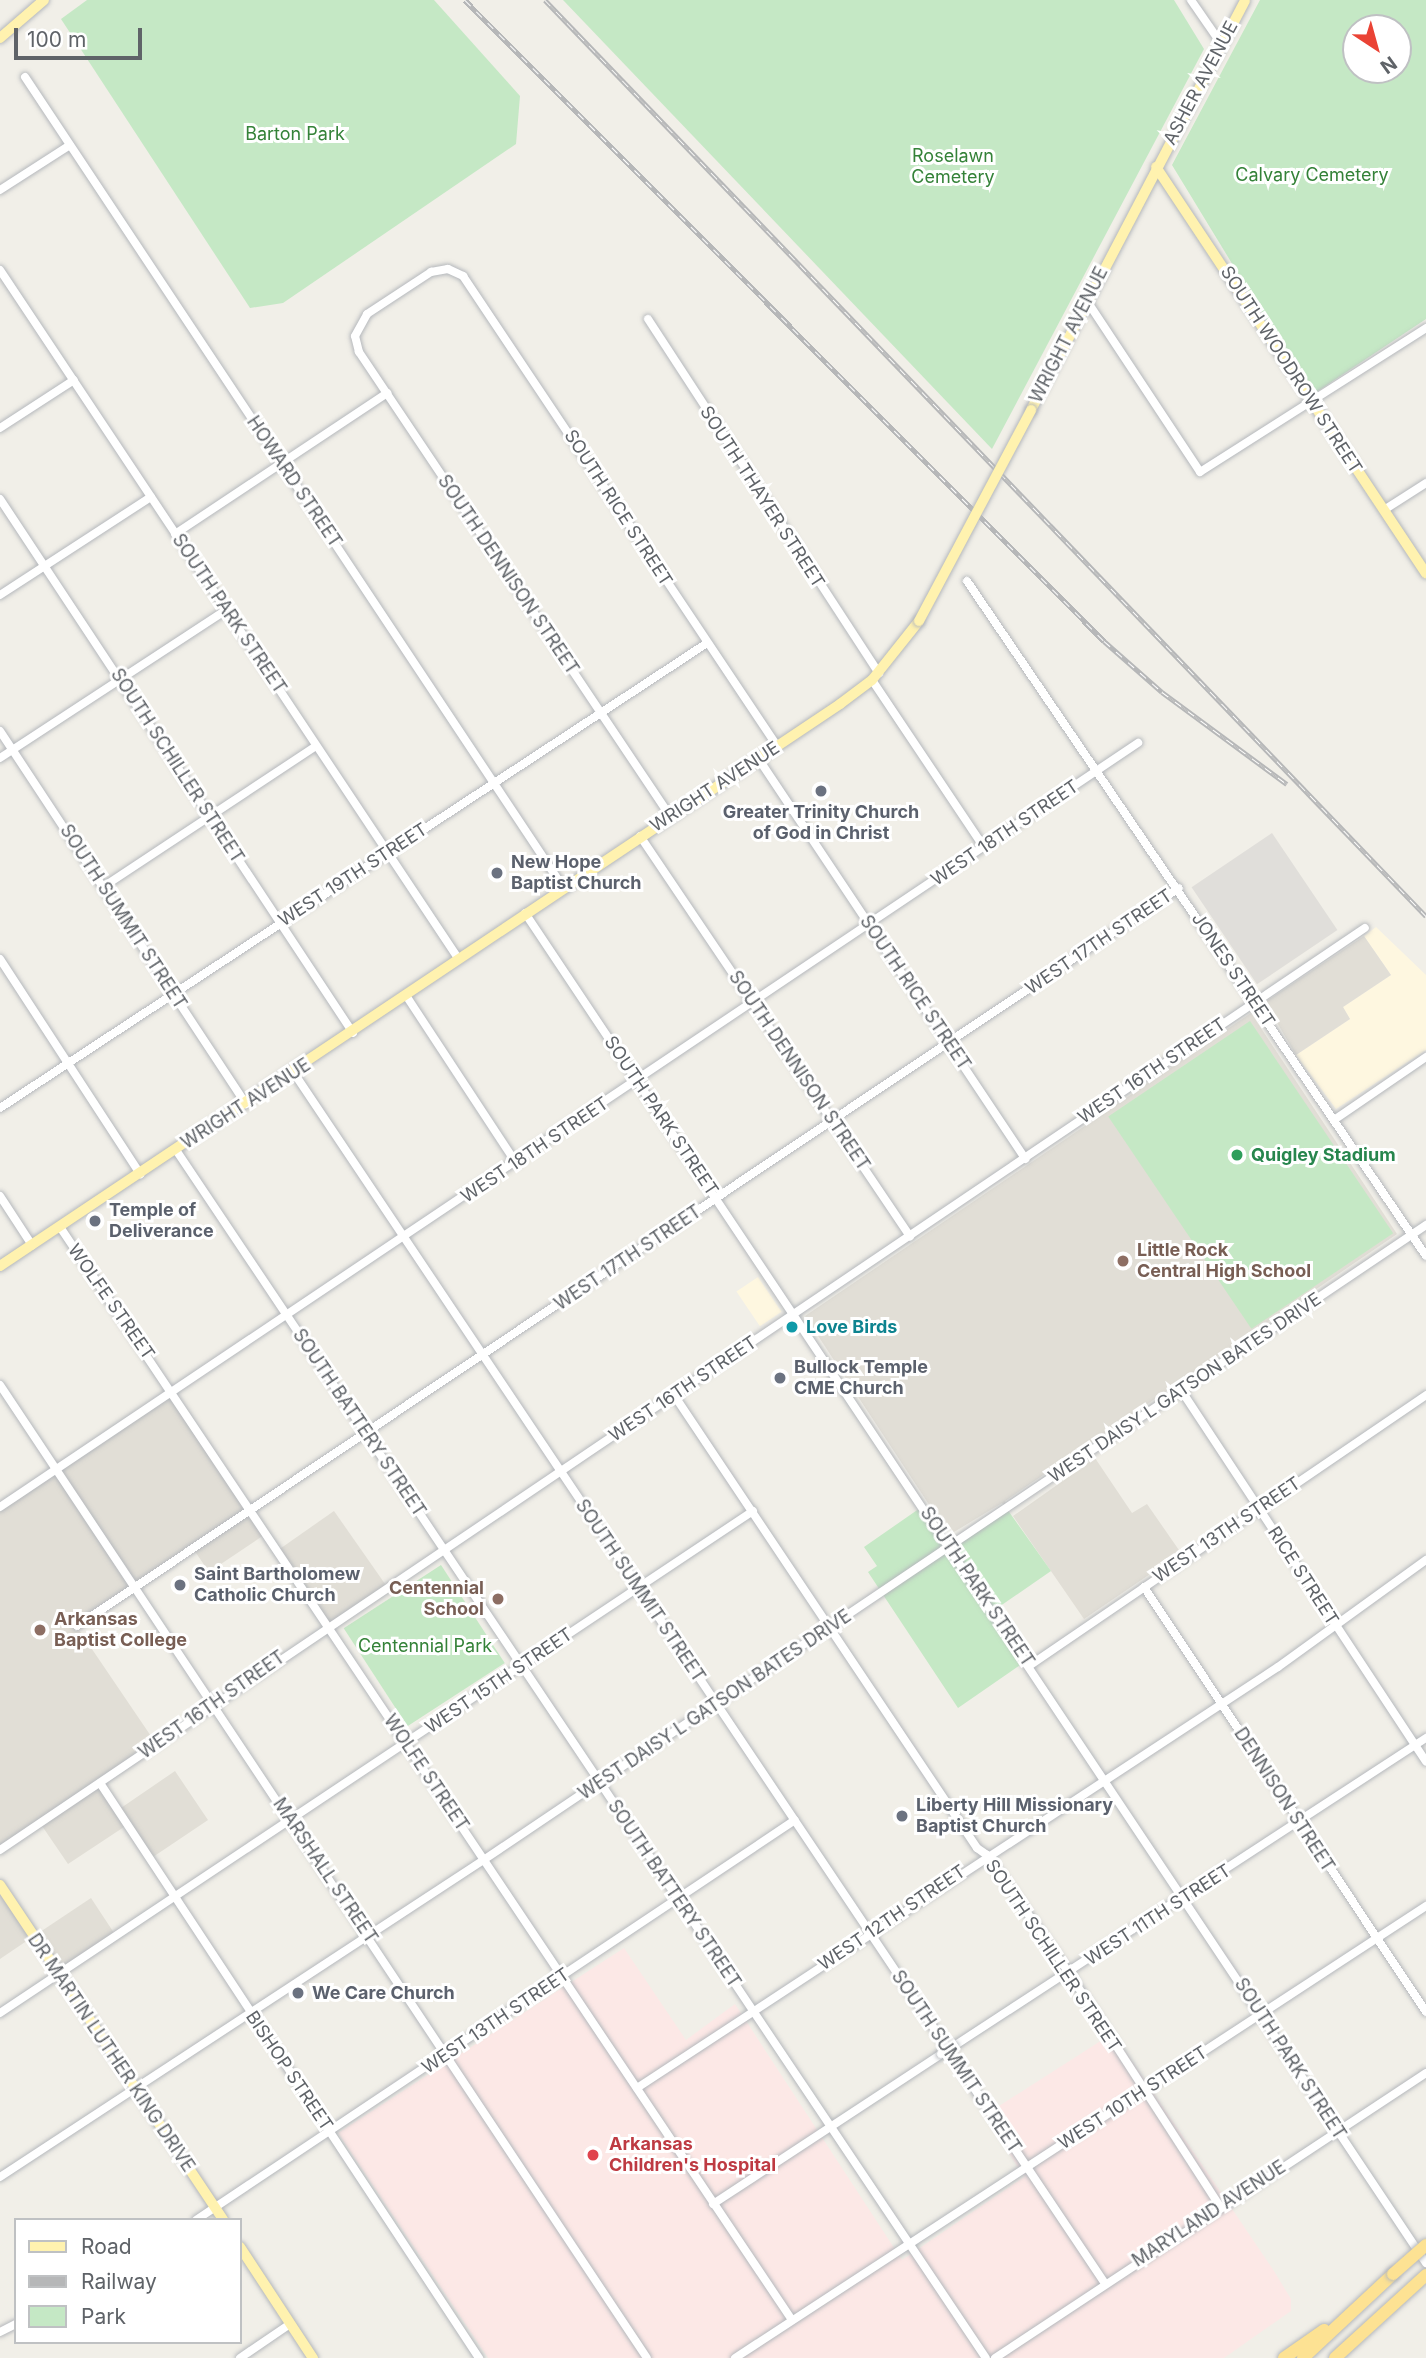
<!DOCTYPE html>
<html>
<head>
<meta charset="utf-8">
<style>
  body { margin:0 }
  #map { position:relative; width:1426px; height:2358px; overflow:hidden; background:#f1efe8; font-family:Inter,sans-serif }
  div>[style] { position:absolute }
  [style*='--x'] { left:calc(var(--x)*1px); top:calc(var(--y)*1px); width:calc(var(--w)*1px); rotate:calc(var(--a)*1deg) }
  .commercial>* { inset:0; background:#fef7e0; transform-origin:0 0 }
  .industrial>* { inset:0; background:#e0deda; transform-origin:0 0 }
  .education>* { inset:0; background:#e1ded6; transform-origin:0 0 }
  .medical>* { inset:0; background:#fce8e6 }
  .green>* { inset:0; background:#c5e8c5; transform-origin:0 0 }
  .roads { filter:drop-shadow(0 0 2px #b5b8bc) drop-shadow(0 0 2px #b5b8bc) }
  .minor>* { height:8px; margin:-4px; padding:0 4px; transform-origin:4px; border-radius:4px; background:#fff }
  .major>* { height:10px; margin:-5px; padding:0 5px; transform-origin:5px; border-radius:5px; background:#fff2af }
  .highway>* { height:12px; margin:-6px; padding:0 6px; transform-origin:6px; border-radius:6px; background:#fde293 }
  .rail>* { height:5px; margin-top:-2.5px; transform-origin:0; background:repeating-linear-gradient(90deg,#fff 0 8px,#b6b7b8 0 16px); box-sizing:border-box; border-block:2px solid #b6b7b8 }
  .bridges { filter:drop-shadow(0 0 2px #b5b8bc) drop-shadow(0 0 2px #b5b8bc) }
  .minor-bridge>* { height:8px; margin:-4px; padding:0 4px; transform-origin:4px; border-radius:4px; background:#fff }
  .major-bridge>* { height:10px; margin:-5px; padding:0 5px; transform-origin:5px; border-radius:5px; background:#fff2af }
  .highway-bridge>* { height:12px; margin:-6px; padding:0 6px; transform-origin:6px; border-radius:6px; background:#fde293 }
  .dots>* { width:19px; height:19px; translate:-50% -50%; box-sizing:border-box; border:4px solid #fff; border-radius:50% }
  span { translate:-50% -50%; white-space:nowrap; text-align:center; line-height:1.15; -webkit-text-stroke:6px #fff; paint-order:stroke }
  .street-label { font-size:18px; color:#5f6368 }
  .park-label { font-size:18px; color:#348238 }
  .worship-label { font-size:18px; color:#5b616d; font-weight:700 }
  .left { translate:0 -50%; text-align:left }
  .leisure-label { font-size:18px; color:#27864d; font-weight:700 }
  .education-label { font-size:18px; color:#785e54; font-weight:700 }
  .right { translate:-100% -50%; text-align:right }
  .culture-label { font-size:18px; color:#0d838f; font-weight:700 }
  .health-label { font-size:18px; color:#be3a42; font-weight:700 }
  .legend { position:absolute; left:14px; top:2218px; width:228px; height:126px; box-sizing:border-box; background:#fff; border:2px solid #bfc1c3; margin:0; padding:9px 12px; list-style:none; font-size:21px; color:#5f6368 }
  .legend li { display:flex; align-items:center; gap:14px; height:35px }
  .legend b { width:35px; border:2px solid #bfc1c3 }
  .north { position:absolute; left:1342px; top:14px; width:70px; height:70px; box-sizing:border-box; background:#fff; border:2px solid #bfc1c3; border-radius:50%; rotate:144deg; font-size:19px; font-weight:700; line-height:28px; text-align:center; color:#5f6368 }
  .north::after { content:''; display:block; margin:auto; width:24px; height:32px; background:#ea4335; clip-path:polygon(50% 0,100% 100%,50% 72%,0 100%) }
  .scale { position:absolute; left:14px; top:28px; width:128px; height:32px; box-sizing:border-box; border:4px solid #5f6368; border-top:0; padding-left:9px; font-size:21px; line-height:24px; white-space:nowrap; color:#5f6368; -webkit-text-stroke:5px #fff; paint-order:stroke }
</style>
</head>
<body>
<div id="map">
  <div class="commercial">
    <div style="clip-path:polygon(1376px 927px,1426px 975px,1426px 1050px,1336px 1109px,1296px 1055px,1350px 1019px,1343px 1007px,1391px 975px,1364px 936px)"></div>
    <div style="left:758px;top:1277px;width:42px;height:26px;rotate:56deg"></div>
  </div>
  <div class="industrial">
    <div style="left:1272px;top:833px;width:117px;height:97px;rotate:56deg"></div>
  </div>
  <div class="education">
    <div style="clip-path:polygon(1364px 936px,1391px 975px,1343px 1007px,1350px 1019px,1296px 1055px,1265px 1002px)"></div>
    <div style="clip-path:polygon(1251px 1013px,1397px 1234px,1005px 1501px,1007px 1509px,1002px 1503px,949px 1535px,805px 1316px)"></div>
    <div style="clip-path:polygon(174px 1393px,267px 1533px,209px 1572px,194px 1550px,77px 1627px,157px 1745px,100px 1783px,118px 1810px,175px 1771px,208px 1820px,150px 1859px,127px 1825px,68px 1864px,40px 1823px,0 1850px,0 1507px)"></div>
    <div style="clip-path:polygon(1095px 1458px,1132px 1513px,1147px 1504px,1181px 1553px,1084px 1619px,1013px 1516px)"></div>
    <div style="left:334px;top:1511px;width:93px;height:68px;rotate:55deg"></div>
    <div style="clip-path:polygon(0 1885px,34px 1936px,91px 1898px,116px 1936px,58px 1974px,34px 1936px,0 1959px)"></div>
  </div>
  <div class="medical">
    <div style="clip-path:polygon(624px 1948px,686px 2040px,735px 2004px,902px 2260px,1024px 2177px,985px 2115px,1113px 2033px,1274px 2271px,1291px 2299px,1291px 2311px,1224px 2358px,488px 2358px,338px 2133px)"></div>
  </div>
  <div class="green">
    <div style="clip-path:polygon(87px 0,434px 0,520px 96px,516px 144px,283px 303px,250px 308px,61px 19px)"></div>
    <div style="clip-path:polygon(563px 0,1174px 0,1204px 49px,992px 449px)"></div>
    <div style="clip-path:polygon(evenodd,1260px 0,1426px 0,1426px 319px,1312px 395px,1172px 165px,1260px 0,1356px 28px,1398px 28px,1398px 70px,1356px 70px,1356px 28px)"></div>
    <div style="left:1250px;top:1021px;width:256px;height:171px;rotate:56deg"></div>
    <div style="clip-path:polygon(923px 1506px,951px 1547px,1007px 1509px,1051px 1571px,993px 1611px,1026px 1661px,958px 1708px,868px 1572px,877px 1566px,864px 1547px)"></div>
    <div style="left:441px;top:1565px;width:117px;height:116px;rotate:57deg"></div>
  </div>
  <div class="roads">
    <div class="minor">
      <div style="--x:1191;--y:0;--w:55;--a:55.4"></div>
      <div style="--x:25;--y:77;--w:972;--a:56.41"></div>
      <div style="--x:0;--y:190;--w:83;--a:-32.7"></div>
      <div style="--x:0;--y:270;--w:827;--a:56.35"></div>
      <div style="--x:1087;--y:301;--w:205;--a:56.5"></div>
      <div style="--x:1200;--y:472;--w:268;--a:-32.5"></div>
      <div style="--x:648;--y:319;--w:423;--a:56.9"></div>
      <div style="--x:0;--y:428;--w:88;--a:-33"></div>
      <div style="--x:0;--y:499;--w:640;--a:56.53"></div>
      <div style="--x:1384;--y:510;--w:50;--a:-32.7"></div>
      <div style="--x:175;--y:534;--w:255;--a:-33.6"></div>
      <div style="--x:967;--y:581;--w:816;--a:55.78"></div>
      <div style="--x:0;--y:595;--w:180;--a:-33"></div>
      <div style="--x:872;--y:680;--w:200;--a:56.2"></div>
      <div style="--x:0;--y:731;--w:447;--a:56.6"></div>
      <div style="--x:0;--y:758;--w:270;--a:-33.2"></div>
      <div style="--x:758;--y:758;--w:482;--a:56.3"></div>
      <div style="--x:670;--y:816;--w:559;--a:-123.83"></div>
      <div style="--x:359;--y:352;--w:16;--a:-104"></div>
      <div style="--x:355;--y:336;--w:25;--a:-61"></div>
      <div style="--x:367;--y:314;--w:77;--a:-33.3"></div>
      <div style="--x:431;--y:272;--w:17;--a:-10"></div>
      <div style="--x:448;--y:269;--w:17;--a:25"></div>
      <div style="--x:463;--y:276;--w:565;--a:56.25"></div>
      <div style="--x:640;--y:836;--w:483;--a:56"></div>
      <div style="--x:103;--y:887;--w:255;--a:-33.5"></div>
      <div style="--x:525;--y:913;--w:1623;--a:56.28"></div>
      <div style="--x:0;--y:959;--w:257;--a:56.9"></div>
      <div style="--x:407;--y:997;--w:199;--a:56.7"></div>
      <div style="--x:294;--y:1073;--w:1455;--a:56.18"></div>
      <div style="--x:0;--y:1108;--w:846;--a:-33.33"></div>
      <div style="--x:1334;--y:1120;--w:112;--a:-34.4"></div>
      <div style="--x:176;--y:1150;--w:1454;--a:56.16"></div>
      <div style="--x:0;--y:1196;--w:59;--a:56.9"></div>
      <div style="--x:60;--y:1227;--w:1315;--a:56.19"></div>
      <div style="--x:0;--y:1385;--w:1168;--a:56.38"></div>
      <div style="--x:1181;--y:1390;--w:445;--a:56.6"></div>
      <div style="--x:674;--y:1395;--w:545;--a:56.22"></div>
      <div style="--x:977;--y:1848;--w:12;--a:35"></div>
      <div style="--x:987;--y:1855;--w:144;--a:55.2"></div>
      <div style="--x:1069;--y:1973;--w:276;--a:57.1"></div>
      <div style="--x:0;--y:1507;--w:1371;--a:-33.88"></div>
      <div style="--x:1144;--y:1587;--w:510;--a:56.43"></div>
      <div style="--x:77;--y:1626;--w:1326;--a:-33.81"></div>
      <div style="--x:1029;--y:1666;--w:481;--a:-34.3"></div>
      <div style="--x:100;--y:1783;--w:689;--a:56.61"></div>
      <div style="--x:0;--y:1850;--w:1647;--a:-34.04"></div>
      <div style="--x:0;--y:2013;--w:905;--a:-33.69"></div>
      <div style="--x:954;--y:2046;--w:564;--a:-33.13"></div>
      <div style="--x:637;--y:2088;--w:767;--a:-33.3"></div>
      <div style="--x:1278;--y:1667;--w:183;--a:-35.9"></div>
      <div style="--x:0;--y:2177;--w:580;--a:-33.25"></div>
      <div style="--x:485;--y:1859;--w:1135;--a:-33.97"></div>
      <div style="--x:713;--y:2204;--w:273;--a:-33.3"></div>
      <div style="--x:196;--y:2220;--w:720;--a:-33.73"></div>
      <div style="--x:0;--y:2332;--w:18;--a:-27"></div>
      <div style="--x:240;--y:2358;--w:60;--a:-34.2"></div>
      <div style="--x:735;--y:2358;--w:826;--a:-33.19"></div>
      <div style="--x:995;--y:2358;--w:517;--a:-33.47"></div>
    </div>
    <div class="major">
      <div style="--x:0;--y:38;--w:58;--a:-40.8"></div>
      <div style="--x:1156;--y:167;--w:488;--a:56.4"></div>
      <div style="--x:1031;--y:410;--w:462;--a:-62.4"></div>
      <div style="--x:0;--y:1266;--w:1011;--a:-33.78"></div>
      <div style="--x:840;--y:704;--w:40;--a:-37"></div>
      <div style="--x:872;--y:680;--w:75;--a:-51.5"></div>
      <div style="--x:0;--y:1885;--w:402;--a:56.3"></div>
      <div style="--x:240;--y:2247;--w:133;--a:56.7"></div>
    </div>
    <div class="highway">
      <div style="--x:1284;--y:2358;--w:49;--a:-35"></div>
      <div style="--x:1303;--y:2358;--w:123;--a:-43"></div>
      <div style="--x:1335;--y:2358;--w:123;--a:-42.4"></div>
    </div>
  </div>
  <div class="rail">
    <div style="--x:465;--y:0;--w:905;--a:45.09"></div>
    <div style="--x:1104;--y:641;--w:77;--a:41.3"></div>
    <div style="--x:1162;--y:692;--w:155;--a:36.4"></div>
    <div style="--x:545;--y:0;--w:1271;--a:46.12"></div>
  </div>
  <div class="bridges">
    <div class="minor-bridge">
      <div style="--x:941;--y:2054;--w:15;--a:-32"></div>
    </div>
    <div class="major-bridge">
      <div style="--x:919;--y:621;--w:239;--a:-62"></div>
    </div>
    <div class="highway-bridge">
      <div style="--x:1393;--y:2274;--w:44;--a:-41.3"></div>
    </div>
  </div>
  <div class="dots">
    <div style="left:821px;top:791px;background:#6b7280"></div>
    <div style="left:497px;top:873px;background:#6b7280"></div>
    <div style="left:1237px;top:1155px;background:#2e9e5b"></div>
    <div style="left:95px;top:1221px;background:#6b7280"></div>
    <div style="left:1123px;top:1261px;background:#8d6e63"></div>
    <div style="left:792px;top:1327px;background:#0f9aa8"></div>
    <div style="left:780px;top:1378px;background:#6b7280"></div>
    <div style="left:180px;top:1585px;background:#6b7280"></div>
    <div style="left:498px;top:1599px;background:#8d6e63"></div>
    <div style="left:40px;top:1630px;background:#8d6e63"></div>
    <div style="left:902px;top:1816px;background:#6b7280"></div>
    <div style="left:298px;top:1993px;background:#6b7280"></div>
    <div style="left:593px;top:2155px;background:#e0444e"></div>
  </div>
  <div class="street-label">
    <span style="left:1201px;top:83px;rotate:-62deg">ASHER AVENUE</span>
    <span style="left:1069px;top:335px;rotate:-63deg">WRIGHT AVENUE</span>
    <span style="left:1291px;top:370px;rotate:57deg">SOUTH WOODROW STREET</span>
    <span style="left:294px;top:482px;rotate:56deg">HOWARD STREET</span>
    <span style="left:762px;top:497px;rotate:57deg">SOUTH THAYER STREET</span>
    <span style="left:618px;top:508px;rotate:57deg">SOUTH RICE STREET</span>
    <span style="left:508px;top:575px;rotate:56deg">SOUTH DENNISON STREET</span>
    <span style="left:229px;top:614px;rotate:56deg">SOUTH PARK STREET</span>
    <span style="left:177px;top:766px;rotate:57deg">SOUTH SCHILLER STREET</span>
    <span style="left:715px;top:787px;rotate:-33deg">WRIGHT AVENUE</span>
    <span style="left:1005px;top:833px;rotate:-34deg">WEST 18TH STREET</span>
    <span style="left:353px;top:875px;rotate:-33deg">WEST 19TH STREET</span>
    <span style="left:123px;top:917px;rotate:57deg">SOUTH SUMMIT STREET</span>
    <span style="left:1099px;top:942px;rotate:-34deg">WEST 17TH STREET</span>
    <span style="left:1233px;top:970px;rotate:56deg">JONES STREET</span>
    <span style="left:915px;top:993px;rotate:56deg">SOUTH RICE STREET</span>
    <span style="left:799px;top:1071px;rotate:56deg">SOUTH DENNISON STREET</span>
    <span style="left:1152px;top:1071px;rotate:-34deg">WEST 16TH STREET</span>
    <span style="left:246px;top:1104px;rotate:-33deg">WRIGHT AVENUE</span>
    <span style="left:661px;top:1116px;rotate:56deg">SOUTH PARK STREET</span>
    <span style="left:535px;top:1150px;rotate:-34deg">WEST 18TH STREET</span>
    <span style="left:628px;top:1258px;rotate:-34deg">WEST 17TH STREET</span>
    <span style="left:111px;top:1302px;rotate:55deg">WOLFE STREET</span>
    <span style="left:1185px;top:1388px;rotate:-34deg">WEST DAISY L GATSON BATES DRIVE</span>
    <span style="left:683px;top:1389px;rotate:-34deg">WEST 16TH STREET</span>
    <span style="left:359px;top:1423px;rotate:56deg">SOUTH BATTERY STREET</span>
    <span style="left:1227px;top:1530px;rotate:-34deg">WEST 13TH STREET</span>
    <span style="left:1303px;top:1576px;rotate:57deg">RICE STREET</span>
    <span style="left:977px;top:1587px;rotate:56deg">SOUTH PARK STREET</span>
    <span style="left:640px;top:1591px;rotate:56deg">SOUTH SUMMIT STREET</span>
    <span style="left:499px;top:1681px;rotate:-34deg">WEST 15TH STREET</span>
    <span style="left:212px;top:1705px;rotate:-35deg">WEST 16TH STREET</span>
    <span style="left:715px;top:1705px;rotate:-34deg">WEST DAISY L GATSON BATES DRIVE</span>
    <span style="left:426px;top:1773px;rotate:56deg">WOLFE STREET</span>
    <span style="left:1284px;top:1800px;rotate:57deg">DENNISON STREET</span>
    <span style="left:325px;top:1871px;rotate:56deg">MARSHALL STREET</span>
    <span style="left:674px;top:1894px;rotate:56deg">SOUTH BATTERY STREET</span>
    <span style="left:1158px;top:1915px;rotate:-33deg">WEST 11TH STREET</span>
    <span style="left:892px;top:1918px;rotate:-34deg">WEST 12TH STREET</span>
    <span style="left:1053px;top:1956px;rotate:56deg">SOUTH SCHILLER STREET</span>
    <span style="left:496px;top:2021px;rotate:-34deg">WEST 13TH STREET</span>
    <span style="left:111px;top:2053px;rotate:56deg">DR MARTIN LUTHER KING DRIVE</span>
    <span style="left:1290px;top:2059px;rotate:57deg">SOUTH PARK STREET</span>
    <span style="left:956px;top:2062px;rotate:56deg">SOUTH SUMMIT STREET</span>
    <span style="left:289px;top:2071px;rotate:56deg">BISHOP STREET</span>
    <span style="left:1133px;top:2098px;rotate:-33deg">WEST 10TH STREET</span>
    <span style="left:1209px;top:2214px;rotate:-33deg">MARYLAND AVENUE</span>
  </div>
  <div class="park-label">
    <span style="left:295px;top:134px">Barton Park</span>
    <span style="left:953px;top:167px">Roselawn<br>Cemetery</span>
    <span style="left:1312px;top:175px">Calvary Cemetery</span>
    <span style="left:425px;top:1646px">Centennial Park</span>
  </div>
  <div class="worship-label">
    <span style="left:821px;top:823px">Greater Trinity Church<br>of God in Christ</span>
    <span class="left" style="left:511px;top:873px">New Hope<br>Baptist Church</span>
    <span class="left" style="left:109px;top:1221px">Temple of<br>Deliverance</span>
    <span class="left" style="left:794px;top:1378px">Bullock Temple<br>CME Church</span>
    <span class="left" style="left:194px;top:1585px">Saint Bartholomew<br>Catholic Church</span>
    <span class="left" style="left:916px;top:1816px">Liberty Hill Missionary<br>Baptist Church</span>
    <span class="left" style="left:312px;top:1993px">We Care Church</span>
  </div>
  <div class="leisure-label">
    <span class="left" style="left:1251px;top:1155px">Quigley Stadium</span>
  </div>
  <div class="education-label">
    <span class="left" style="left:1137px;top:1261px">Little Rock<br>Central High School</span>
    <span class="right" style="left:484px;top:1599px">Centennial<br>School</span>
    <span class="left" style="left:54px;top:1630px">Arkansas<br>Baptist College</span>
  </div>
  <div class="culture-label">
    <span class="left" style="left:806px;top:1327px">Love Birds</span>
  </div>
  <div class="health-label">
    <span class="left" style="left:609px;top:2155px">Arkansas<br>Children's Hospital</span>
  </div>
  <ul class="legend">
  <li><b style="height:9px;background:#fff2af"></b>Road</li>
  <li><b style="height:9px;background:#b6b7b8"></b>Railway</li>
  <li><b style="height:19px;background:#c5e8c5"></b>Park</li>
  </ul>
  <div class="north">N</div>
  <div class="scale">100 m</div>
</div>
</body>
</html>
